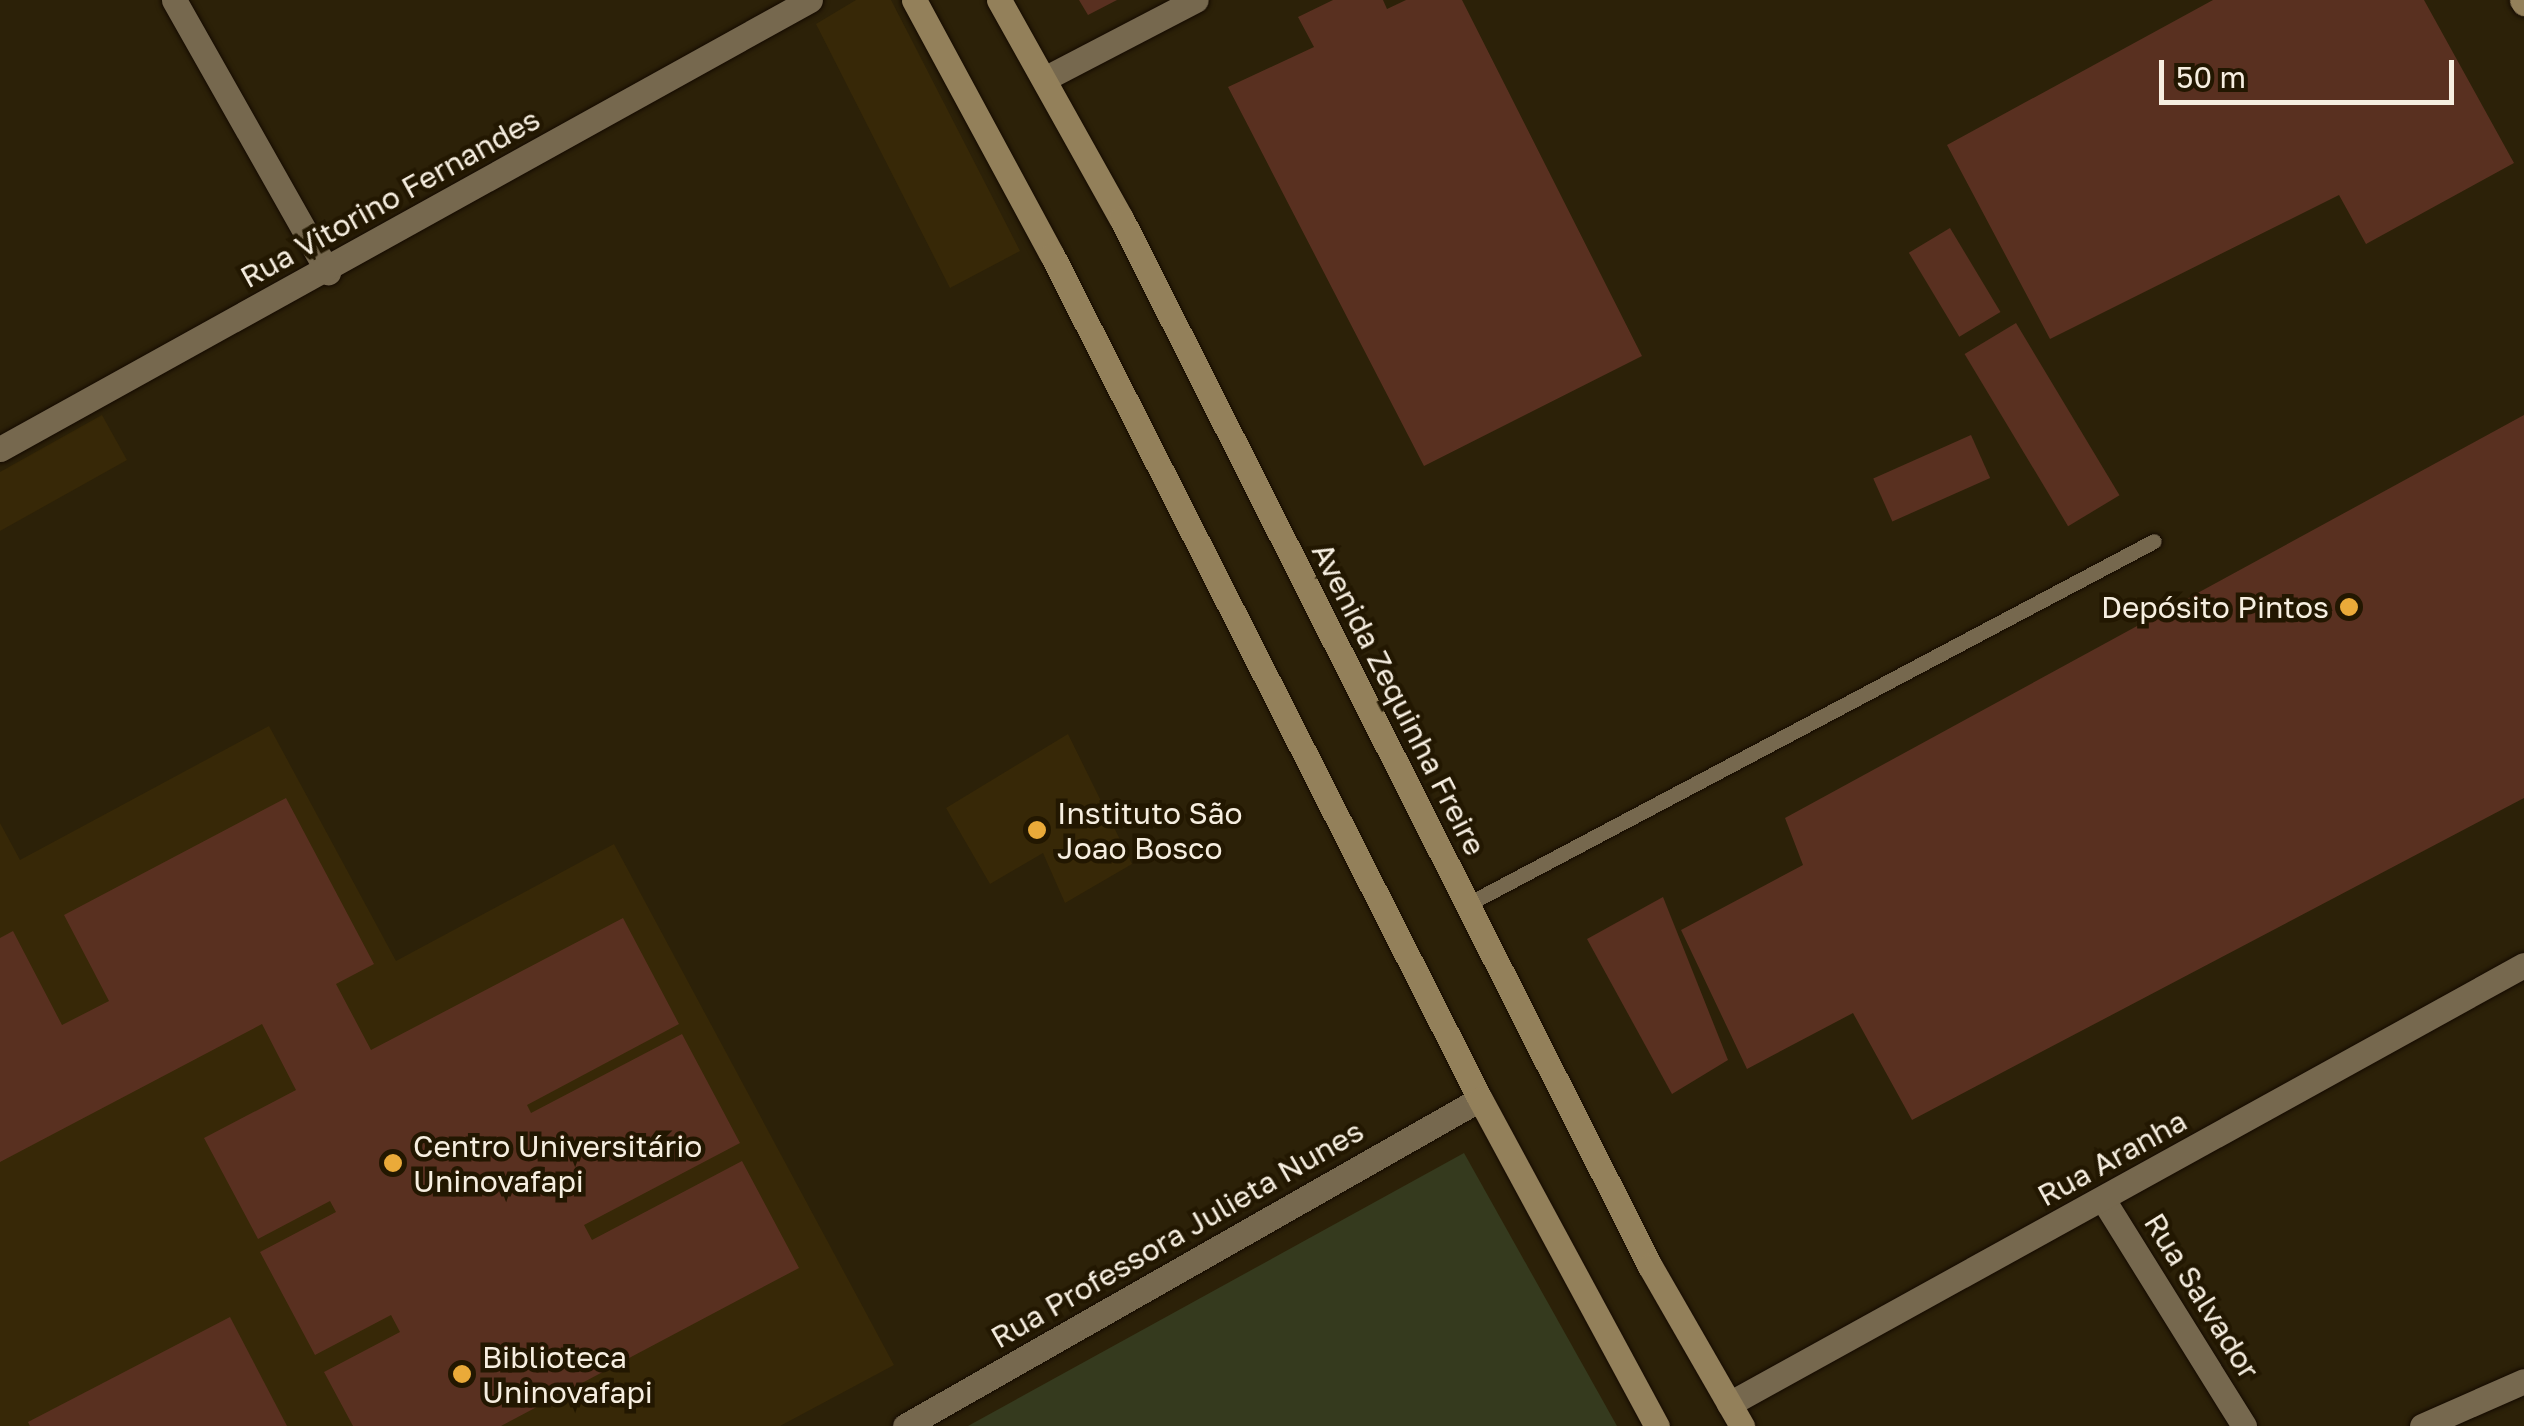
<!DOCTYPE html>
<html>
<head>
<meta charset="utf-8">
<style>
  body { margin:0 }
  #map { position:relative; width:2524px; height:1426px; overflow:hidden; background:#2c2108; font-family:"Golos Text",sans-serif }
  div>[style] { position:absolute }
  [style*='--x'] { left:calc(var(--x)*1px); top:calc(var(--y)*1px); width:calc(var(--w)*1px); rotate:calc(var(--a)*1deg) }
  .built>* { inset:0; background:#372807 }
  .green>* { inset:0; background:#353a1e }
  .building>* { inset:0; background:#593020; transform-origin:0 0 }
  .roads { filter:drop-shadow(0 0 2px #140a00) drop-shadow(0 0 2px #140a00) }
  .lane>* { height:15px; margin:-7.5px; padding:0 7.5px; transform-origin:7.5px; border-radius:7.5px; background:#76684e }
  .street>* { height:25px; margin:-12.5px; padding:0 12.5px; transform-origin:12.5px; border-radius:12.5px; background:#76684e }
  .secondary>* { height:25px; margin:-12.5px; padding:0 12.5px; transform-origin:12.5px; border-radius:12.5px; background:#93805a }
  .dots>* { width:28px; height:28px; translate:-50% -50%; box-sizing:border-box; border:5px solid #221701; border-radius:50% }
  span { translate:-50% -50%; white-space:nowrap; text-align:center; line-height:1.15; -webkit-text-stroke:9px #221701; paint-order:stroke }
  .street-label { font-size:30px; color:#f6eee0 }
  .poi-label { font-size:30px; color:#f6eee0 }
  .right { translate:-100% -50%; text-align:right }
  .left { translate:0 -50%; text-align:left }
  .scale { position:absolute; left:2159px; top:60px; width:295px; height:45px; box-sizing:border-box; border:5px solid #f6eee0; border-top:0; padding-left:12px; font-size:30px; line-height:35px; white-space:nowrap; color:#f6eee0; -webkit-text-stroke:8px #221701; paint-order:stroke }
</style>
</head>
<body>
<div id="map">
  <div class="built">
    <div style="clip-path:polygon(856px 0,891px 0,1020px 251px,950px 288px,816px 24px)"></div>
    <div style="clip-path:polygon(102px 415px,127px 460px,0 531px,0 472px)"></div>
    <div style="clip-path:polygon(269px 726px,396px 961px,614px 844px,894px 1365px,780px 1426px,0 1426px,0 823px,20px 860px)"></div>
    <div style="clip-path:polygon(1068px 734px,1132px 864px,1065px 903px,1043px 853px,990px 884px,946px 808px)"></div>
  </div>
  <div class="green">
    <div style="clip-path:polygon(1464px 1153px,1617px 1426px,968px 1426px)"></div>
  </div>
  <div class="building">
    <div style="clip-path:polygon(1079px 0,1117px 0,1088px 15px)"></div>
    <div style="clip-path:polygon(1333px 0,1383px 0,1387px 9px,1406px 0,1462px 0,1642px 356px,1424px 466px,1228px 87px,1314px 47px,1298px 17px)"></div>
    <div style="clip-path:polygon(2213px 0,2424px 0,2514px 163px,2366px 244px,2339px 195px,2050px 339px,1947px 145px)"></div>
    <div style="left:1950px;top:228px;width:98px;height:48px;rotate:59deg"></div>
    <div style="left:2016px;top:323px;width:201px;height:60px;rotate:59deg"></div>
    <div style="clip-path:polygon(2524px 415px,2524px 798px,1912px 1120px,1853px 1013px,1747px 1069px,1681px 930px,1803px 865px,1785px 818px)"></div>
    <div style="left:1971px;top:435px;width:47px;height:107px;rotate:66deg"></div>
    <div style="clip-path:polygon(286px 798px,374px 964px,336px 984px,371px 1050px,623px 918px,679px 1024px,527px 1105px,531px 1113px,682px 1034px,740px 1143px,584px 1225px,592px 1240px,742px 1161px,799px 1268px,501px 1426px,353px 1426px,324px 1372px,400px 1332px,391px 1315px,315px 1355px,260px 1252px,336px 1212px,330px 1201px,258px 1239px,204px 1138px,296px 1090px,262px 1024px,0 1162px,0 938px,13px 931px,62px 1025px,109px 1001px,64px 915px)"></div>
    <div style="clip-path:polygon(1663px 897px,1728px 1060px,1672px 1094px,1587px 939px)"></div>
    <div style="clip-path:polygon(230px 1317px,287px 1426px,30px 1426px,28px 1422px)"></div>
  </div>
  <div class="roads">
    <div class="lane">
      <div style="--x:1466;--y:905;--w:778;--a:-27.88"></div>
    </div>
    <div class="street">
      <div style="--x:174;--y:0;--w:313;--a:60.5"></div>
      <div style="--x:1044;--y:79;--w:171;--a:-27.5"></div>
      <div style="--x:0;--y:449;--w:926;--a:-29"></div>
      <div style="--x:2104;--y:1201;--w:265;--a:58.1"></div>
      <div style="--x:1729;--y:1404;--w:908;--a:-28.91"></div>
      <div style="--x:905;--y:1426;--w:661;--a:-29.63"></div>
      <div style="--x:2422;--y:1426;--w:111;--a:-23.8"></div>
    </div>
    <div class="secondary">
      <div style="--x:914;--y:0;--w:290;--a:61.6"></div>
      <div style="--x:1052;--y:255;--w:946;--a:63.11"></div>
      <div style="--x:1480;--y:1099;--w:372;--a:61.6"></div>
      <div style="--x:999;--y:0;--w:250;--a:60.8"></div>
      <div style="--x:1121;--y:218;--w:1174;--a:63.22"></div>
      <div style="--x:1650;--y:1266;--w:185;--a:60.1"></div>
      <div style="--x:2522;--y:0;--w:4;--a:56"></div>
    </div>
  </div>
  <div class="dots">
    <div style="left:2349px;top:607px;background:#eaaa39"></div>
    <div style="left:1037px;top:830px;background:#eaaa39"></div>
    <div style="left:393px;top:1163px;background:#eaaa39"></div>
    <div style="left:462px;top:1374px;background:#eaaa39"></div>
  </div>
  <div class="street-label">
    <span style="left:390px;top:198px;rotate:-29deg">Rua Vitorino Fernandes</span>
    <span style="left:1399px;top:699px;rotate:63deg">Avenida Zequinha Freire</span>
    <span style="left:2112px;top:1158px;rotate:-29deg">Rua Aranha</span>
    <span style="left:1177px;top:1234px;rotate:-30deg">Rua Professora Julieta Nunes</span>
    <span style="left:2202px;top:1296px;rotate:58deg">Rua Salvador</span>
  </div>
  <div class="poi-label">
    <span class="right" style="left:2329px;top:607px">Depósito Pintos</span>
    <span class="left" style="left:1057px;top:830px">Instituto São<br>Joao Bosco</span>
    <span class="left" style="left:413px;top:1163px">Centro Universitário<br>Uninovafapi</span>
    <span class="left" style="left:482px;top:1374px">Biblioteca<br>Uninovafapi</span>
  </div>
  <div class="scale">50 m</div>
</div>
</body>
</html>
